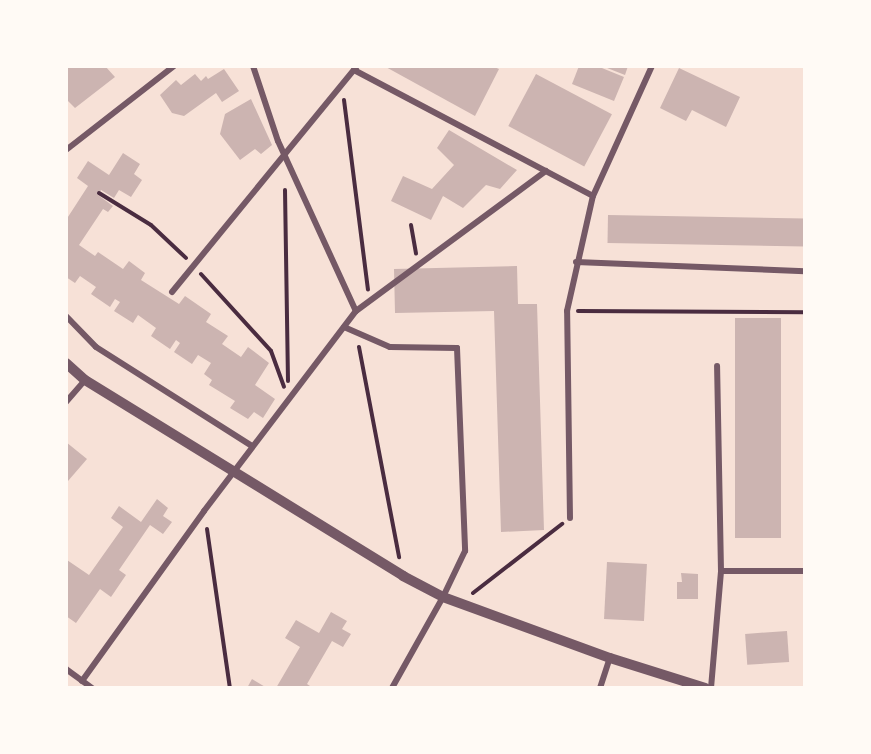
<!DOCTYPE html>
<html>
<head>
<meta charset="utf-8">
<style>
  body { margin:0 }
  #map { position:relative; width:871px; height:754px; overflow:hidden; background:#f7e1d7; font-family:"DM Sans",sans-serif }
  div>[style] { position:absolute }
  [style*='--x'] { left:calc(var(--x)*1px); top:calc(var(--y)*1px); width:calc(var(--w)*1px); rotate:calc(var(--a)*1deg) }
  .building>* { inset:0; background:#ccb4b1; transform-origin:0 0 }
  .path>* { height:4px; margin:-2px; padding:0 2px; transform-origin:2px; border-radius:2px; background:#4a2c40 }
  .minor>* { height:6px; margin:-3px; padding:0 3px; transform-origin:3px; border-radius:3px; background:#755966 }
  .tertiary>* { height:10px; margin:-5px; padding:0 5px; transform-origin:5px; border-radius:5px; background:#755966 }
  span { translate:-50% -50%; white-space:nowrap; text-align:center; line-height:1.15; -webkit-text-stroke:4.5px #fffaf5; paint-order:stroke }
  .frame { position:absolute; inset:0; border:68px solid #fffaf5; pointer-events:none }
</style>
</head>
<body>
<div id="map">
  <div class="building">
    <div style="clip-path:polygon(66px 66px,105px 66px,115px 77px,75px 108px,66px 99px)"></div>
    <div style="clip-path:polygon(384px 66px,492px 66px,499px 69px,475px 116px)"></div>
    <div style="clip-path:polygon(579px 66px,597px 66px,624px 77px,614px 101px,572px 84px)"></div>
    <div style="clip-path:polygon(602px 66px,628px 66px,625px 75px)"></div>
    <div style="clip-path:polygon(679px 68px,740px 97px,726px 127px,692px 110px,686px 121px,660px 108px)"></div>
    <div style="clip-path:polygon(224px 69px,239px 91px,222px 102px,216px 93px,184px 116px,172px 113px,160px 95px,176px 80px,181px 85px,195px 74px,201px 81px,206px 76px,208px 79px)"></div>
    <div style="left:536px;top:74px;width:86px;height:59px;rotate:28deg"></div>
    <div style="clip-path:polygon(251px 99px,272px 145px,261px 154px,255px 149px,240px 160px,220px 134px,225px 114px)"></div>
    <div style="clip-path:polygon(449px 130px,517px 170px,500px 189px,486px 185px,463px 208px,443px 196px,431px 220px,391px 201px,403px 176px,432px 189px,454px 165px,437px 148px)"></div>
    <div style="clip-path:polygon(123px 153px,140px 164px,134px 174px,142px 180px,131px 197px,119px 190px,114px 198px,101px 190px,98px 195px,113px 206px,108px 212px,103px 209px,79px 245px,95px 256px,98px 252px,123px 269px,129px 261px,145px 273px,141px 280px,179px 304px,185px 296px,211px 314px,206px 322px,228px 336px,222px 344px,241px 357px,248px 347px,269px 363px,255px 385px,275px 399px,263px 418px,254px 412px,248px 419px,230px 408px,235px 401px,209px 385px,212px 380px,204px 374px,211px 363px,198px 355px,192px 364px,174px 352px,180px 343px,176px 340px,170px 349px,151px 336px,156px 328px,138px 315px,133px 323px,114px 311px,120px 302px,115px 299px,110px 307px,91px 294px,96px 287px,80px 276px,75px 283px,66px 277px,66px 220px,88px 186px,77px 178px,88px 161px,109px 175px)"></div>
    <div style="left:608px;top:215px;width:197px;height:28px;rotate:1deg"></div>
    <div style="clip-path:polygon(517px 266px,518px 304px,537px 304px,544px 530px,501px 532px,494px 311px,395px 313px,394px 269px)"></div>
    <div style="left:735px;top:318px;width:46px;height:220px"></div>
    <div style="clip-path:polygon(66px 442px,87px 459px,68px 481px,66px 479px)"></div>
    <div style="clip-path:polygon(157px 499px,168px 508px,163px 516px,172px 522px,163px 534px,150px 525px,119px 570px,126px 575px,111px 597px,100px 589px,76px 623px,66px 616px,66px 562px,67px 560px,89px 575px,123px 527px,111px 518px,119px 506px,141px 522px)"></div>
    <div style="left:607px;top:562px;width:40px;height:57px;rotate:3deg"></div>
    <div style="clip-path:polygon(681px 573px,698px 574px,698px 599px,677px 599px,677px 582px,682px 582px)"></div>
    <div style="clip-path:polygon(331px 612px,347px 621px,342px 629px,351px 634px,343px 647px,332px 641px,307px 684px,313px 688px,276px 688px,300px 647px,285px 638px,296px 620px,319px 633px)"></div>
    <div style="left:787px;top:631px;width:31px;height:42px;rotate:86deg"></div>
    <div style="clip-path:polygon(252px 679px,267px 688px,247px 688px)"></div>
  </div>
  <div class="path">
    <div style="--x:344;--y:100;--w:191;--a:82.8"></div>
    <div style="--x:285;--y:190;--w:191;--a:89.1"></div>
    <div style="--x:99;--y:193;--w:61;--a:31.6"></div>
    <div style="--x:151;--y:225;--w:48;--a:43.3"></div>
    <div style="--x:411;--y:225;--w:29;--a:80"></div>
    <div style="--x:201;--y:274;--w:104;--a:47.7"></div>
    <div style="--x:271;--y:351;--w:38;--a:70"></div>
    <div style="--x:578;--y:311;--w:227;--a:0.3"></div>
    <div style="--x:359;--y:347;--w:214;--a:79.2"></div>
    <div style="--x:207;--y:529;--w:161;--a:81.8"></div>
    <div style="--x:473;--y:593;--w:113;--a:-37.8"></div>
  </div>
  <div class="minor">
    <div style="--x:253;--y:66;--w:79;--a:71.6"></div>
    <div style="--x:278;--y:141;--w:187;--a:65.4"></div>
    <div style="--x:354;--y:70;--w:270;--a:27.8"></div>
    <div style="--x:66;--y:150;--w:137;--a:-37.9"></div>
    <div style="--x:576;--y:262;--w:229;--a:2.3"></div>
    <div style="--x:172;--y:292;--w:292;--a:-50.7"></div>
    <div style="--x:66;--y:316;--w:43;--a:45.9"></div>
    <div style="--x:96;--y:347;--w:185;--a:32.4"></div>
    <div style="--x:344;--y:327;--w:50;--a:23.5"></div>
    <div style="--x:390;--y:347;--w:67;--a:0.9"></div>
    <div style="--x:457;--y:348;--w:203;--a:87.7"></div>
    <div style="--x:465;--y:551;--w:51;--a:115.6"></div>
    <div style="--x:443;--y:597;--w:104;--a:119.3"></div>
    <div style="--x:66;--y:402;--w:29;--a:-49"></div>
    <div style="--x:570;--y:518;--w:207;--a:-90.8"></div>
    <div style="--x:567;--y:311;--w:118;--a:-77.3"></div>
    <div style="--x:593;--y:196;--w:143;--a:-65.6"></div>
    <div style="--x:721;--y:571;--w:84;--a:0"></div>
    <div style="--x:66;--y:669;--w:32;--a:36"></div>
    <div style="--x:82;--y:681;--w:209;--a:-54.3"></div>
    <div style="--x:204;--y:511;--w:251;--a:-52.8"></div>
    <div style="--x:356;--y:311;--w:236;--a:-36.4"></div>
    <div style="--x:600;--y:688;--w:32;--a:-72"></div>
    <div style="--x:711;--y:688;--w:117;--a:-85.1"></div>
    <div style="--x:721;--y:571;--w:205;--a:-91.1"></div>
  </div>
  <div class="tertiary">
    <div style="--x:66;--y:363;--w:25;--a:42"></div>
    <div style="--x:85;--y:380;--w:374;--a:31.6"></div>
    <div style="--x:403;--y:576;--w:45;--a:27.7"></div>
    <div style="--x:443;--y:597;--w:178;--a:20.1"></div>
    <div style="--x:610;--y:658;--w:100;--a:17.5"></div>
  </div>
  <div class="frame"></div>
</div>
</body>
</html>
